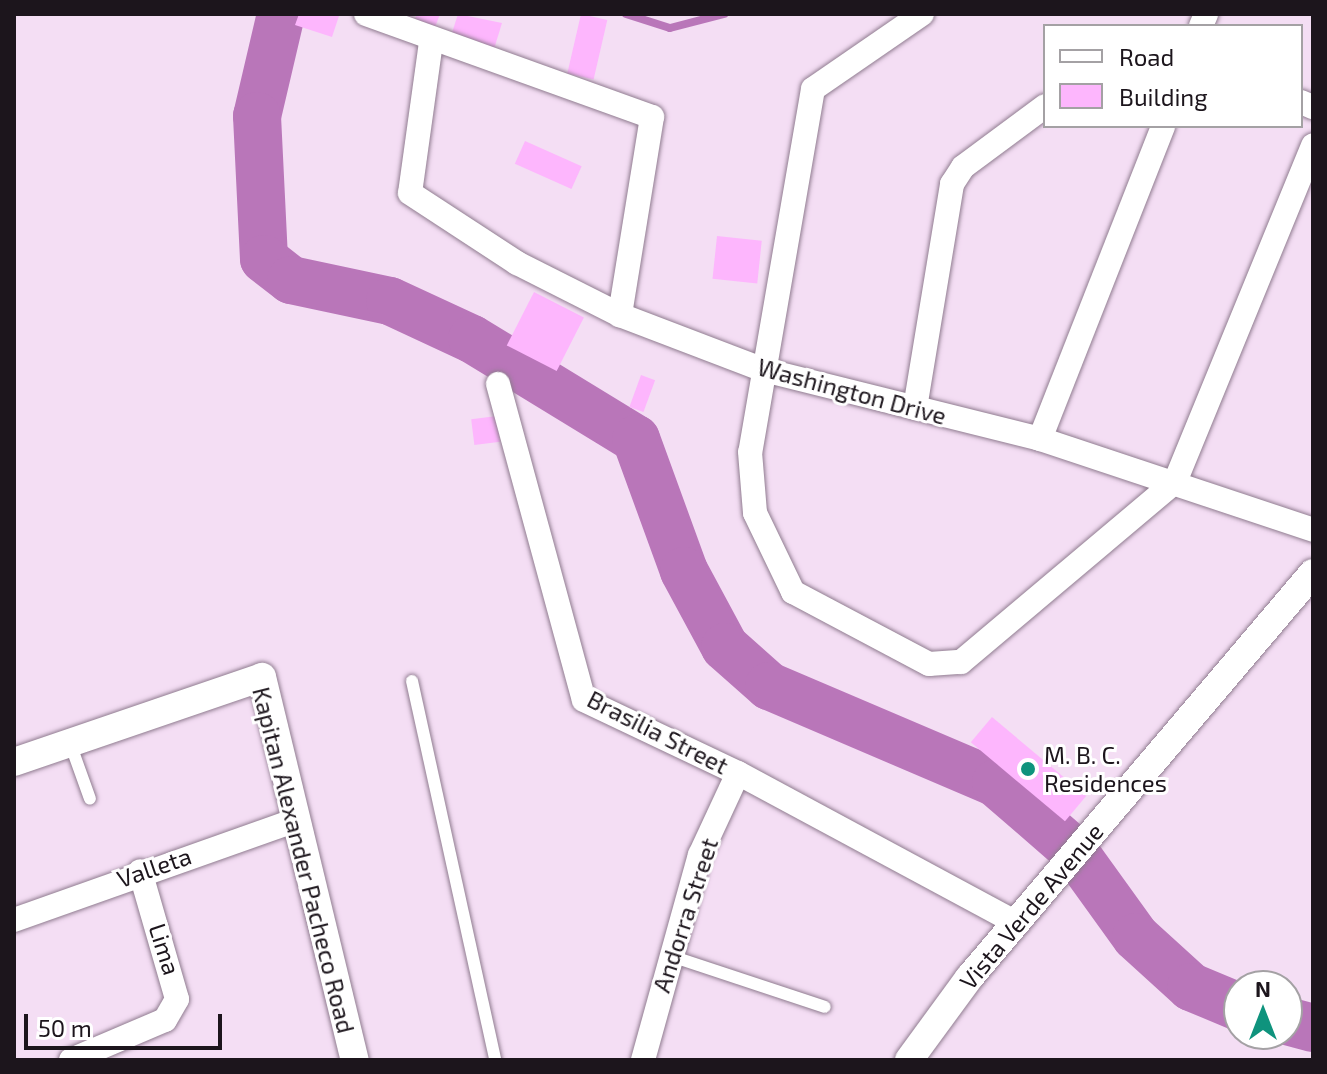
<!DOCTYPE html>
<html>
<head>
<meta charset="utf-8">
<style>
  body { margin:0 }
  #map { position:relative; width:1327px; height:1074px; overflow:hidden; background:#f4def4; font-family:"Exo 2",sans-serif }
  div>[style] { position:absolute }
  [style*='--x'] { left:calc(var(--x)*1px); top:calc(var(--y)*1px); width:calc(var(--w)*1px); rotate:calc(var(--a)*1deg) }
  .stream>* { height:8px; margin:-4px; padding:0 4px; transform-origin:4px; border-radius:4px; background:#b976b9 }
  .river>* { height:48px; margin:-24px; padding:0 24px; transform-origin:24px; border-radius:24px; background:#b976b9 }
  .building>* { inset:0; background:#fdb6fd; transform-origin:0 0 }
  .roads { filter:drop-shadow(0 0 2px #907c90) drop-shadow(0 0 2px #907c90) }
  .service>* { height:12px; margin:-6px; padding:0 6px; transform-origin:6px; border-radius:6px; background:#fff }
  .minor>* { height:24px; margin:-12px; padding:0 12px; transform-origin:12px; border-radius:12px; background:#fff }
  .tertiary>* { height:28px; margin:-14px; padding:0 14px; transform-origin:14px; border-radius:14px; background:#fff }
  .dots>* { width:22px; height:22px; translate:-50% -50%; box-sizing:border-box; border:4px solid #fff; border-radius:50% }
  span { translate:-50% -50%; white-space:nowrap; text-align:center; line-height:1.15; -webkit-text-stroke:6px #fff; paint-order:stroke }
  .street-label { font-size:24px; color:#1c151c }
  .poi-label { font-size:24px; color:#1c151c }
  .left { translate:0 -50%; text-align:left }
  .frame { position:absolute; inset:0; border:16px solid #1c151c; pointer-events:none }
  .legend { position:absolute; left:1043px; top:24px; width:260px; height:104px; box-sizing:border-box; background:#fff; border:2px solid #a4a1a4; margin:0; padding:10px 14px; list-style:none; font-size:24px; color:#1c151c }
  .legend li { display:flex; align-items:center; gap:16px; height:40px }
  .legend b { width:40px; border:2px solid #a4a1a4 }
  .north { position:absolute; left:1223px; top:970px; width:80px; height:80px; box-sizing:border-box; background:#fff; border:2px solid #a4a1a4; border-radius:50%; rotate:0deg; font-size:22px; font-weight:700; line-height:32px; text-align:center; color:#1c151c }
  .north::after { content:''; display:block; margin:auto; width:28px; height:36px; background:#0f937d; clip-path:polygon(50% 0,100% 100%,50% 72%,0 100%) }
  .scale { position:absolute; left:24px; top:1014px; width:198px; height:36px; box-sizing:border-box; border:4px solid #1c151c; border-top:0; padding-left:10px; font-size:24px; line-height:28px; white-space:nowrap; color:#1c151c; -webkit-text-stroke:6px #fff; paint-order:stroke }
</style>
</head>
<body>
<div id="map">
  <div class="stream">
    <div style="--x:626;--y:14;--w:46;--a:17.7"></div>
    <div style="--x:670;--y:28;--w:56;--a:-14.5"></div>
  </div>
  <div class="river">
    <div style="--x:281;--y:14;--w:105;--a:103.2"></div>
    <div style="--x:257;--y:116;--w:143;--a:87.2"></div>
    <div style="--x:264;--y:259;--w:34;--a:38"></div>
    <div style="--x:291;--y:280;--w:101;--a:12"></div>
    <div style="--x:390;--y:301;--w:90;--a:24.9"></div>
    <div style="--x:472;--y:339;--w:192;--a:31.4"></div>
    <div style="--x:636;--y:439;--w:140;--a:70"></div>
    <div style="--x:684;--y:571;--w:86;--a:61.7"></div>
    <div style="--x:725;--y:647;--w:59;--a:41.6"></div>
    <div style="--x:769;--y:686;--w:247;--a:23.1"></div>
    <div style="--x:996;--y:783;--w:89;--a:40.9"></div>
    <div style="--x:1079;--y:858;--w:97;--a:54.2"></div>
    <div style="--x:1136;--y:937;--w:74;--a:42.3"></div>
    <div style="--x:1191;--y:987;--w:52;--a:22.6"></div>
    <div style="--x:1287;--y:1021;--w:27;--a:15"></div>
  </div>
  <div class="building">
    <div style="clip-path:polygon(299px 14px,339px 16px,332px 37px,295px 25px)"></div>
    <div style="clip-path:polygon(417px 14px,440px 14px,434px 30px,414px 22px)"></div>
    <div style="clip-path:polygon(458px 14px,502px 23px,494px 49px,451px 36px)"></div>
    <div style="left:581px;top:14px;width:27px;height:61px;rotate:13deg"></div>
    <div style="left:525px;top:141px;width:62px;height:25px;rotate:24deg"></div>
    <div style="left:717px;top:236px;width:45px;height:43px;rotate:6deg"></div>
    <div style="left:534px;top:292px;width:56px;height:60px;rotate:27deg"></div>
    <div style="left:641px;top:375px;width:15px;height:34px;rotate:20deg"></div>
    <div style="left:497px;top:416px;width:26px;height:26px;rotate:83deg"></div>
    <div style="left:992px;top:717px;width:123px;height:33px;rotate:40deg"></div>
  </div>
  <div class="roads">
    <div class="service">
      <div style="--x:412;--y:681;--w:388;--a:77.6"></div>
      <div style="--x:70;--y:743;--w:59;--a:70.3"></div>
      <div style="--x:668;--y:955;--w:165;--a:18.3"></div>
    </div>
    <div class="minor">
      <div style="--x:366;--y:14;--w:304;--a:19.8"></div>
      <div style="--x:652;--y:117;--w:201;--a:99.2"></div>
      <div style="--x:922;--y:14;--w:132;--a:145.5"></div>
      <div style="--x:813;--y:89;--w:368;--a:99.8"></div>
      <div style="--x:750;--y:452;--w:61;--a:85.3"></div>
      <div style="--x:755;--y:513;--w:88;--a:64.3"></div>
      <div style="--x:793;--y:592;--w:154;--a:27.9"></div>
      <div style="--x:929;--y:664;--w:32;--a:-4"></div>
      <div style="--x:961;--y:662;--w:280;--a:-40.1"></div>
      <div style="--x:1175;--y:482;--w:364;--a:-67.7"></div>
      <div style="--x:1201;--y:26;--w:13;--a:-67"></div>
      <div style="--x:431;--y:42;--w:152;--a:97.9"></div>
      <div style="--x:410;--y:193;--w:128;--a:33.2"></div>
      <div style="--x:517;--y:263;--w:115;--a:26.8"></div>
      <div style="--x:620;--y:315;--w:154;--a:20.9"></div>
      <div style="--x:764;--y:370;--w:284;--a:14"></div>
      <div style="--x:1040;--y:439;--w:288;--a:18.4"></div>
      <div style="--x:1301;--y:102;--w:13;--a:23"></div>
      <div style="--x:498;--y:384;--w:327;--a:74.8"></div>
      <div style="--x:584;--y:700;--w:170;--a:25.4"></div>
      <div style="--x:738;--y:773;--w:317;--a:28.3"></div>
      <div style="--x:915;--y:408;--w:227;--a:-80.6"></div>
      <div style="--x:952;--y:184;--w:20;--a:-57"></div>
      <div style="--x:963;--y:167;--w:102;--a:-36.6"></div>
      <div style="--x:1040;--y:439;--w:336;--a:-68.5"></div>
      <div style="--x:14;--y:920;--w:299;--a:-19.5"></div>
      <div style="--x:71;--y:1060;--w:102;--a:-23.1"></div>
      <div style="--x:165;--y:1020;--w:24;--a:-60"></div>
      <div style="--x:177;--y:999;--w:133;--a:-106.1"></div>
      <div style="--x:643;--y:1060;--w:213;--a:-74.5"></div>
      <div style="--x:700;--y:855;--w:90;--a:-65.1"></div>
    </div>
    <div class="tertiary">
      <div style="--x:14;--y:762;--w:262;--a:-18.9"></div>
      <div style="--x:262;--y:677;--w:394;--a:76.4"></div>
      <div style="--x:909;--y:1060;--w:102;--a:-53.8"></div>
      <div style="--x:969;--y:978;--w:531;--a:-49.66"></div>
    </div>
  </div>
  <div class="dots">
    <div style="left:1028px;top:769px;background:#0f937d"></div>
  </div>
  <div class="street-label">
    <span style="left:852px;top:391px;rotate:15deg">Washington Drive</span>
    <span style="left:658px;top:732px;rotate:27deg">Brasilia Street</span>
    <span style="left:304px;top:860px;rotate:76deg">Kapitan Alexander Pacheco Road</span>
    <span style="left:154px;top:867px;rotate:-19deg">Valleta</span>
    <span style="left:1031px;top:906px;rotate:-50deg">Vista Verde Avenue</span>
    <span style="left:685px;top:915px;rotate:-72deg">Andorra Street</span>
    <span style="left:165px;top:949px;rotate:72deg">Lima</span>
  </div>
  <div class="poi-label">
    <span class="left" style="left:1044px;top:769px">M. B. C.<br>Residences</span>
  </div>
  <div class="frame"></div>
  <ul class="legend">
  <li><b style="height:10px;background:#fff"></b>Road</li>
  <li><b style="height:22px;background:#fdb6fd"></b>Building</li>
  </ul>
  <div class="north">N</div>
  <div class="scale">50 m</div>
</div>
</body>
</html>
